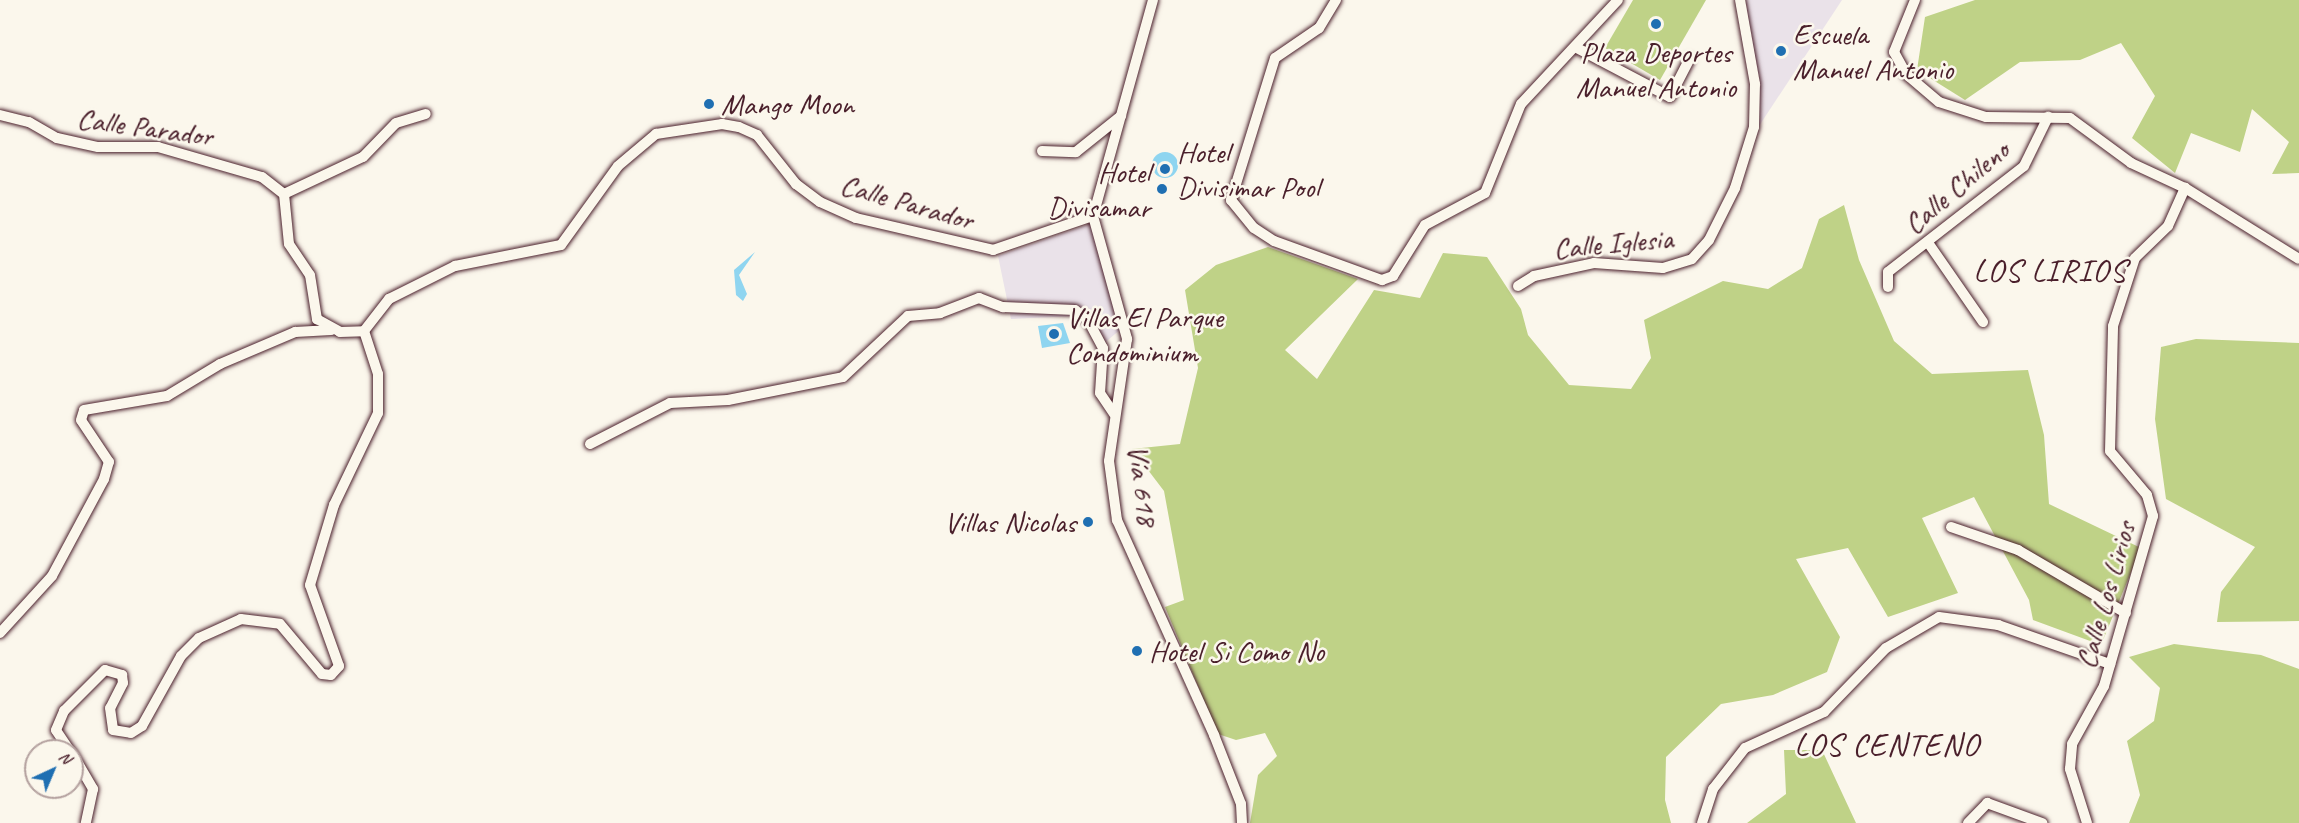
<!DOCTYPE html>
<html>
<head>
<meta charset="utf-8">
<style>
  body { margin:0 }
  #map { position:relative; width:2299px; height:823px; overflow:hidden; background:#fbf7ec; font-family:Caveat,sans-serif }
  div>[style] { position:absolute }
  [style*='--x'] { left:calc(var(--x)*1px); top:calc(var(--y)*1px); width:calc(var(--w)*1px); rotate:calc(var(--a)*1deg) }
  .built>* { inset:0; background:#eae2e9 }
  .green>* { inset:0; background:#bfd287 }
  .water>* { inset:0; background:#8fd5f0 }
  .round { border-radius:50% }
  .roads { filter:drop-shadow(0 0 2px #4a1f2b) drop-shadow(0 0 2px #4a1f2b) }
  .minor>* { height:10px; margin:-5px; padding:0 5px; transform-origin:5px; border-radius:5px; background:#fbf7ec }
  .dots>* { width:16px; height:16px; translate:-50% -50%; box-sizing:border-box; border:3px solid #fbf7ec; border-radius:50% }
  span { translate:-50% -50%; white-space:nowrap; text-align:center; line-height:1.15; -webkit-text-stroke:5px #fbf7ec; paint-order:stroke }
  .poi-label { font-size:30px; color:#4a1f2b }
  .left { translate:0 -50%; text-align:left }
  .right { translate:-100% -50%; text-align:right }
  .street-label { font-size:30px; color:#4a1f2b }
  .neighbourhood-label { font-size:32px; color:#4a1f2b; letter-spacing:1.5px }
  .north { position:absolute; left:24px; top:739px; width:60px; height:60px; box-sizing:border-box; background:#fbf7ec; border:2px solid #b4a19f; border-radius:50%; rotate:44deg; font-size:16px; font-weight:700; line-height:24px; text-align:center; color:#4a1f2b }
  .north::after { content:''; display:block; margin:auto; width:21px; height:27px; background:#1f6fb2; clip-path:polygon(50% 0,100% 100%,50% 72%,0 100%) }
</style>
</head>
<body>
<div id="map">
  <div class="built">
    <div style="clip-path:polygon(1746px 0,1842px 0,1759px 126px,1748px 20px)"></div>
    <div style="clip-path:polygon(1090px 224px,1121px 329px,1102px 345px,1076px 316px,1011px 319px,998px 256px)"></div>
  </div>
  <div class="green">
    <div style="clip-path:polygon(1633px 0,1706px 0,1660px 80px,1605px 48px)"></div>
    <div style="clip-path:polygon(1975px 0,2299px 0,2299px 173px,2272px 174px,2289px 142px,2252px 109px,2240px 152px,2191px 133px,2175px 173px,2132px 138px,2155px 96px,2121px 43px,2080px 60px,2020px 62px,1965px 100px,1917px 70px,1925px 17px)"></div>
    <div style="clip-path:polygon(1844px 205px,1859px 260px,1894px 341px,1932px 374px,2028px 370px,2044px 435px,2049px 504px,2141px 548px,2101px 645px,2033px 620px,2029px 600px,1974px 497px,1922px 518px,1958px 593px,1888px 617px,1848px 548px,1796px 559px,1840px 637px,1827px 672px,1773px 695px,1721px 704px,1666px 757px,1665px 800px,1671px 823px,1250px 823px,1258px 775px,1277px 756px,1265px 733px,1236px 740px,1218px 734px,1165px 607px,1184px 600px,1164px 491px,1132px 449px,1180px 444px,1198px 368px,1185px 290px,1216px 265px,1268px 247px,1358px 279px,1285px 350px,1317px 379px,1374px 290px,1420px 298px,1443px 253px,1487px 257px,1521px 309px,1528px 335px,1569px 385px,1631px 389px,1651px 358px,1644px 320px,1723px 281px,1768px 289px,1802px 268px,1819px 219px)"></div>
    <div style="clip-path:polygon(2196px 339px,2299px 343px,2299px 621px,2217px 622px,2221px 592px,2255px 547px,2166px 499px,2155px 419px,2161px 347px)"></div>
    <div style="clip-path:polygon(2174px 644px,2261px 655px,2299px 669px,2299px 823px,2129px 823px,2140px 795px,2127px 741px,2154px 721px,2160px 688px,2129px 657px)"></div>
    <div style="clip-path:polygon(1784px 750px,1822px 750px,1856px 823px,1747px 823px,1786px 794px)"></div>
  </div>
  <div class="water">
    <div class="round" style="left:1152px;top:152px;width:26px;height:26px"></div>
    <div style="clip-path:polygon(755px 252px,739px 275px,747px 294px,743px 301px,736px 295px,734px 270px)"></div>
    <div style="clip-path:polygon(1063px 323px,1070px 343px,1042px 348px,1038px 326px)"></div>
  </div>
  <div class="roads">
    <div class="minor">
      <div style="--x:1153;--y:0;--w:224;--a:105.5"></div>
      <div style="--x:1093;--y:216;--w:128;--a:74.5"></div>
      <div style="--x:1127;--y:339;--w:123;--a:98.4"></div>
      <div style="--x:1109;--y:461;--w:60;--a:82.3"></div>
      <div style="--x:1117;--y:520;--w:236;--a:65.7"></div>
      <div style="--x:1214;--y:735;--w:74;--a:68.6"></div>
      <div style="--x:1241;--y:804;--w:19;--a:87"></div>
      <div style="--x:1336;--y:0;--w:33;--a:121"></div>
      <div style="--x:1319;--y:28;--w:53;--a:145.7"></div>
      <div style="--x:1275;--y:58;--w:149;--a:107.2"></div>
      <div style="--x:1231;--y:200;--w:36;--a:51"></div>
      <div style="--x:1254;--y:228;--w:24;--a:33"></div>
      <div style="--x:1274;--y:241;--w:115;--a:19.9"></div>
      <div style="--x:1382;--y:280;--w:12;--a:-20"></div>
      <div style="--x:1393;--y:276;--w:60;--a:-57.9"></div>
      <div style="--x:1425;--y:225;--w:68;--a:-28.1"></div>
      <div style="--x:1485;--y:193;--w:96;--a:-68"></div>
      <div style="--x:1521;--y:104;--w:142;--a:-47"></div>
      <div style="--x:1915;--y:0;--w:56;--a:112"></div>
      <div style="--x:1894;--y:52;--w:25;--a:61"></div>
      <div style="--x:1906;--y:74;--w:43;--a:40.3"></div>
      <div style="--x:1939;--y:102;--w:49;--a:17.7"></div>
      <div style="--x:1986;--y:117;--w:84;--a:0.7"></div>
      <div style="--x:2070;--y:118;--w:76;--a:36.4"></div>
      <div style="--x:2131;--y:163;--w:60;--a:24.8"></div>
      <div style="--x:2185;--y:188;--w:134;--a:31.9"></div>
      <div style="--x:1577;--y:48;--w:105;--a:27.8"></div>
      <div style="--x:1670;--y:97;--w:42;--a:-62.8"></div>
      <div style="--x:0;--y:115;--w:30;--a:14"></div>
      <div style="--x:29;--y:122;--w:32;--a:30"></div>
      <div style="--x:57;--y:138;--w:42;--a:12.4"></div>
      <div style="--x:98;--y:147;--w:60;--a:0"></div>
      <div style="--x:158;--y:147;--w:108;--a:16.1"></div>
      <div style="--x:262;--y:177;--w:28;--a:38"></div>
      <div style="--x:284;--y:194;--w:50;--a:84.3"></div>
      <div style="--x:289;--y:244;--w:37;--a:56"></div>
      <div style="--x:310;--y:275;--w:45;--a:81"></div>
      <div style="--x:317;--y:319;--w:26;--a:29"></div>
      <div style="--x:340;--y:332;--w:24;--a:-2"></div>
      <div style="--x:364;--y:331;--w:41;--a:-52"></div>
      <div style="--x:389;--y:299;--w:74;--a:-26.6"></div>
      <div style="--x:455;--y:266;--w:108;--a:-11.2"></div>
      <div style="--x:561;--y:245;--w:97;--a:-54.2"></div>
      <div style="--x:618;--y:166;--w:50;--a:-40.1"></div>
      <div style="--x:656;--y:134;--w:67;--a:-8.6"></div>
      <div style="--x:722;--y:124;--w:17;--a:10"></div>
      <div style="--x:739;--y:127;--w:20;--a:24"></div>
      <div style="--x:757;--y:135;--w:63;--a:51.5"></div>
      <div style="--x:796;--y:184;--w:30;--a:37"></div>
      <div style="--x:820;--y:202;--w:39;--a:24"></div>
      <div style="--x:856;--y:218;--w:141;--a:13.1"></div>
      <div style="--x:993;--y:250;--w:106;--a:-18.8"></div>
      <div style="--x:1042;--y:151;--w:34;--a:2"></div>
      <div style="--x:1076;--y:152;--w:58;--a:-38.7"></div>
      <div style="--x:284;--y:194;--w:87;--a:-25.1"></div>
      <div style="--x:363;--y:157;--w:47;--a:-45.9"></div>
      <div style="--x:396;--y:123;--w:31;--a:-17"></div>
      <div style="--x:1929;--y:244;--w:95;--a:55.3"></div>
      <div style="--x:1518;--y:286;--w:19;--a:-32"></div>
      <div style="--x:1534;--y:276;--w:61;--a:-12.2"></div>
      <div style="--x:1594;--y:263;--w:69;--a:4.1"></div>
      <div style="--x:1663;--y:268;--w:30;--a:-17"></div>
      <div style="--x:1692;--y:259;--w:25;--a:-48"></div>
      <div style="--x:1709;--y:240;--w:58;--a:-63.4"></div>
      <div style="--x:1735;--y:188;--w:64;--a:-72.7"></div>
      <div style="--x:1754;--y:127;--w:43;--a:-88.7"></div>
      <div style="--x:1755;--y:84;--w:85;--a:-100.1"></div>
      <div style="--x:1888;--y:287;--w:15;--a:-90"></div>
      <div style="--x:1888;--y:272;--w:172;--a:-37.9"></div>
      <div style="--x:2024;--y:166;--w:55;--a:-63.9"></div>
      <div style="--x:590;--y:444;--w:90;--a:-27.1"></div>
      <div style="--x:670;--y:403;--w:58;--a:-3"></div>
      <div style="--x:728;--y:400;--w:117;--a:-11.3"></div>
      <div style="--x:843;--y:377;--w:89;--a:-43.2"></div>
      <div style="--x:908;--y:316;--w:32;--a:-5"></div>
      <div style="--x:940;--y:313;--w:42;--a:-21"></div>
      <div style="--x:979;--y:298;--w:26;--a:21"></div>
      <div style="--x:1003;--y:307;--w:72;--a:2.4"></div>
      <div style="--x:1075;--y:310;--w:16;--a:38"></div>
      <div style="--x:1088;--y:320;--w:32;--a:62"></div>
      <div style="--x:1103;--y:348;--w:45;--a:93.8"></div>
      <div style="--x:1100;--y:393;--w:25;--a:56"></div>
      <div style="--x:1951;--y:527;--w:71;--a:18.9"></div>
      <div style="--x:2018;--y:550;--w:125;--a:30.3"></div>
      <div style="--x:0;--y:633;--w:77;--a:-47.6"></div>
      <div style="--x:52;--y:576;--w:110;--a:-61.8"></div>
      <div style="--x:104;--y:479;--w:18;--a:-74"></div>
      <div style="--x:109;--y:462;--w:50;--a:-123.7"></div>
      <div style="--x:81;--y:420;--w:10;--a:-73"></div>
      <div style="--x:84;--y:410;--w:84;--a:-9.6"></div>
      <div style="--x:167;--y:396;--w:62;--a:-31.1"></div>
      <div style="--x:220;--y:364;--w:82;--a:-23.1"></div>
      <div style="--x:295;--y:332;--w:36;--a:-3"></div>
      <div style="--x:70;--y:751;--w:25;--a:-124"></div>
      <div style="--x:56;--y:730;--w:21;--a:-67"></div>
      <div style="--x:64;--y:711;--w:58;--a:-45"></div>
      <div style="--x:105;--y:670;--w:18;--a:16"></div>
      <div style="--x:122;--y:675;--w:8;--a:83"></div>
      <div style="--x:123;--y:683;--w:28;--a:117"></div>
      <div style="--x:110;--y:708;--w:22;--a:82"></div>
      <div style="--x:113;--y:730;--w:18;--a:9"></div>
      <div style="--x:131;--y:733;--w:13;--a:-32"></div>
      <div style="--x:142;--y:726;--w:80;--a:-60.9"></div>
      <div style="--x:181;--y:656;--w:25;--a:-45"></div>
      <div style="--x:199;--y:638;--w:46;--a:-24.3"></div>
      <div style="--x:241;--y:619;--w:39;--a:7"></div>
      <div style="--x:280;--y:624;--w:65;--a:50"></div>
      <div style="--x:322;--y:674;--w:9;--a:6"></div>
      <div style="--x:331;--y:675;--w:12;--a:-48"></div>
      <div style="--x:339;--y:666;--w:86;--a:-109.7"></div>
      <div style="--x:310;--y:585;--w:84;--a:-73.3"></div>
      <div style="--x:334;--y:505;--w:102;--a:-64.4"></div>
      <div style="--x:378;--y:413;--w:39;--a:-90"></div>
      <div style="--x:378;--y:374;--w:45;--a:-108"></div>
      <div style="--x:72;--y:753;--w:42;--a:59.7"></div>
      <div style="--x:93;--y:789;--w:35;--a:102"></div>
      <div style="--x:1702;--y:823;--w:36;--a:-72"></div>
      <div style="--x:1713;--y:789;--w:52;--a:-52"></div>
      <div style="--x:1745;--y:748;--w:87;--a:-24.5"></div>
      <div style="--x:1824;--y:712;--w:89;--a:-45.9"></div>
      <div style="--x:1886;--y:648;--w:61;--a:-30.3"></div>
      <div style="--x:1939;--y:617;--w:60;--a:7.7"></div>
      <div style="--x:1998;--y:625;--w:119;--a:19.2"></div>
      <div style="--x:1968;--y:823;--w:28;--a:-46"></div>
      <div style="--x:1987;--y:803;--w:59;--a:20"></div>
      <div style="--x:2087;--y:823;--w:57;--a:-107.5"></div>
      <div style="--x:2070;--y:769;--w:25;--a:-85"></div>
      <div style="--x:2072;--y:744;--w:66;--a:-61.1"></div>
      <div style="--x:2104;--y:686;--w:177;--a:-73.9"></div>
      <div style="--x:2153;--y:516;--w:22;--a:-106"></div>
      <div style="--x:2147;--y:495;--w:57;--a:-130.1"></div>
      <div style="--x:2110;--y:451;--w:125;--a:-88.6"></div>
      <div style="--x:2113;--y:326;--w:71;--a:-72.1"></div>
      <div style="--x:2135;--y:258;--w:46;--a:-44.1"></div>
      <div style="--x:2168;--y:226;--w:42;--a:-65.9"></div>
    </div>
  </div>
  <div class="dots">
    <div style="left:1656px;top:24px;background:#1f6fb2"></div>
    <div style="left:1781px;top:51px;background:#1f6fb2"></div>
    <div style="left:709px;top:104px;background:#1f6fb2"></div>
    <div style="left:1165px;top:169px;background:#1f6fb2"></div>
    <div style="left:1162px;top:189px;background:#1f6fb2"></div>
    <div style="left:1054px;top:334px;background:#1f6fb2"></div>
    <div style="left:1088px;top:522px;background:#1f6fb2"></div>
    <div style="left:1137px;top:651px;background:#1f6fb2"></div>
  </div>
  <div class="poi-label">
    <span class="left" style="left:1793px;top:51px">Escuela<br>Manuel Antonio</span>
    <span style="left:1656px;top:69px">Plaza Deportes<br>Manuel Antonio</span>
    <span class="left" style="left:721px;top:104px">Mango Moon</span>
    <span class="left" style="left:1177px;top:169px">Hotel<br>Divisimar Pool</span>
    <span class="right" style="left:1150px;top:189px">Hotel<br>Divisamar</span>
    <span class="left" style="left:1066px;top:334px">Villas El Parque<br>Condominium</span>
    <span class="right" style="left:1076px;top:522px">Villas Nicolas</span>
    <span class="left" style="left:1149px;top:651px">Hotel Si Como No</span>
  </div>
  <div class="street-label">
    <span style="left:145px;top:127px;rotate:8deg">Calle Parador</span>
    <span style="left:1956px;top:187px;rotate:-40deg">Calle Chileno</span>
    <span style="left:907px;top:202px;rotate:16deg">Calle Parador</span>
    <span style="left:1613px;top:243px;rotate:-5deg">Calle Iglesia</span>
    <span style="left:1143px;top:485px;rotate:83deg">Vía 618</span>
    <span style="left:2105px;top:595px;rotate:-74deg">Calle Los Lirios</span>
  </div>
  <div class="neighbourhood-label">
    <span style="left:2050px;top:271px">LOS LIRIOS</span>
    <span style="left:1887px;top:745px">LOS CENTENO</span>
  </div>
  <div class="north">N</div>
</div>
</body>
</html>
